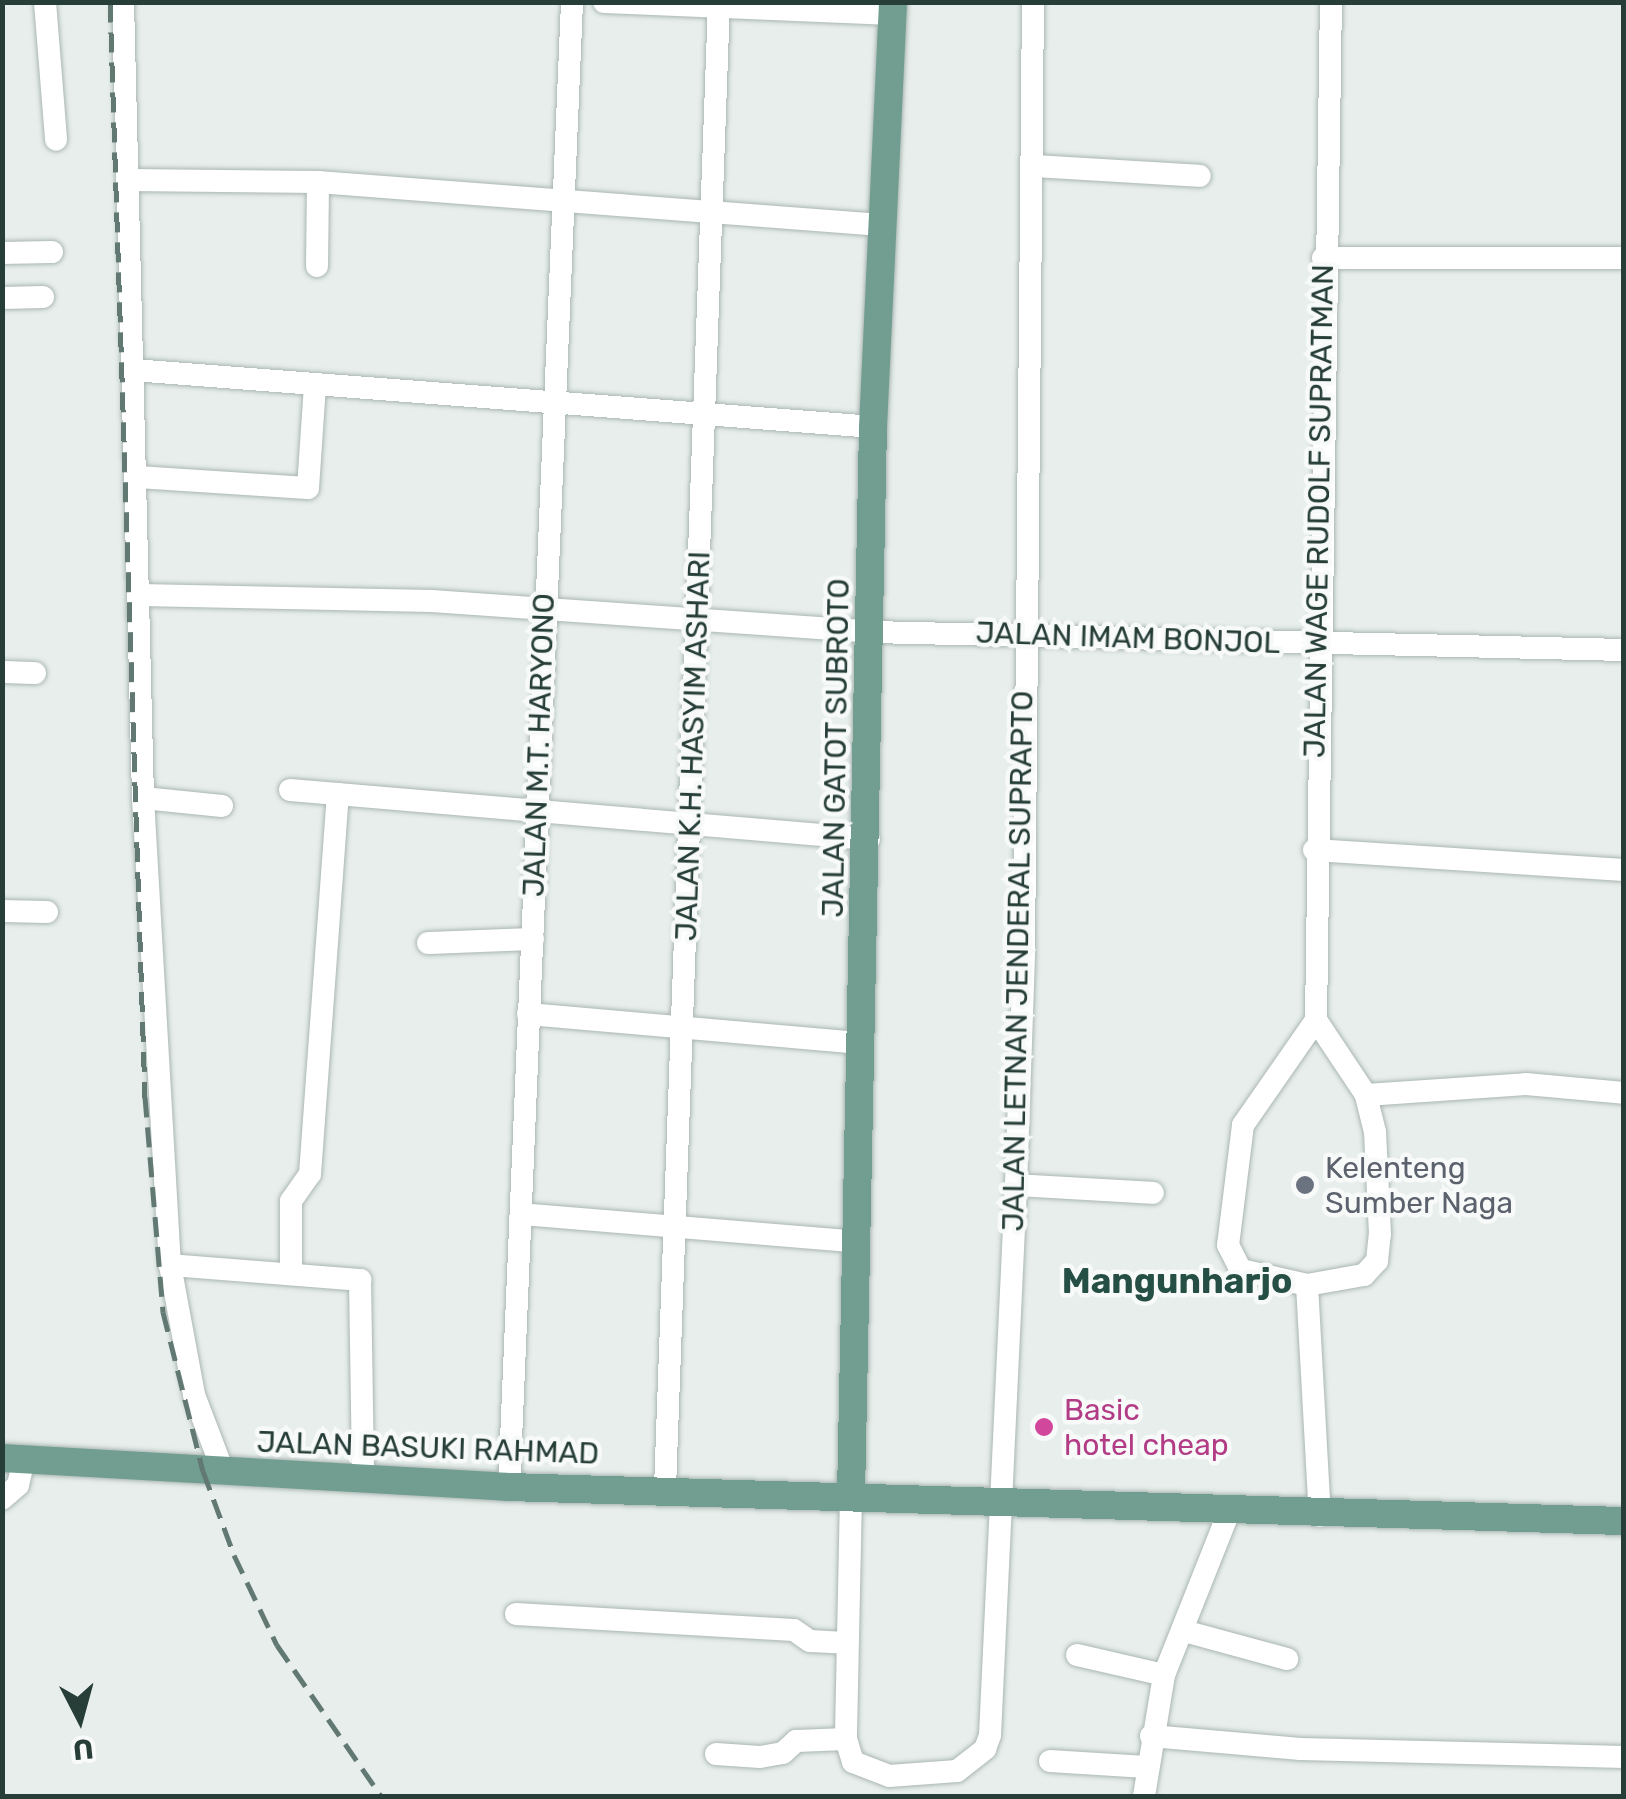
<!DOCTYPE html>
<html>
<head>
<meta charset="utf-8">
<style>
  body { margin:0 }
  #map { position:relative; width:1626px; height:1799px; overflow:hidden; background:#e7eeeb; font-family:Rubik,sans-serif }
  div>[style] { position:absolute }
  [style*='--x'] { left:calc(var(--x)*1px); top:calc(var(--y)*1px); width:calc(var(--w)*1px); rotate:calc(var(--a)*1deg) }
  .roads { filter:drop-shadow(0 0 2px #aab6b2) drop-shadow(0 0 2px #aab6b2) }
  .minor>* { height:22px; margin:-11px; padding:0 11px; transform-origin:11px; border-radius:11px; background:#fff }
  .major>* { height:28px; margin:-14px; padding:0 14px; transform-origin:14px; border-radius:14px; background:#719e91 }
  .rail>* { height:5px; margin-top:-2.5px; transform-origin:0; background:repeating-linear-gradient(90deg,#627973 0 20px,transparent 0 30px) }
  .dots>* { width:28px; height:28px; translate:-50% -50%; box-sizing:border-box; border:5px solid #f7faf9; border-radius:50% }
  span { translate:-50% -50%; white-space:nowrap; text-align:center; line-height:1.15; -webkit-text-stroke:9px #f7faf9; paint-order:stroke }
  .street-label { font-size:30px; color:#273e38 }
  .worship-label { font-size:30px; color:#5b616d }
  .left { translate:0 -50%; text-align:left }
  .hotel-label { font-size:30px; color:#b23c85 }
  .quarter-label { font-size:35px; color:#254f44; font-weight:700 }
  .frame { position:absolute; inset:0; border:5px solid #273e38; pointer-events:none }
  .north { position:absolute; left:30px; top:1669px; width:100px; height:100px; -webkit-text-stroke:8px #f7faf9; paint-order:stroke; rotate:174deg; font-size:28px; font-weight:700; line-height:40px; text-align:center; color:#273e38 }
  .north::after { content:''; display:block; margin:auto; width:35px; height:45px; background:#273e38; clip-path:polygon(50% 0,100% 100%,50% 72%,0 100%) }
</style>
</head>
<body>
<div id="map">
  <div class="roads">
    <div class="minor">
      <div style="--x:45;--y:2;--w:138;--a:85.4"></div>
      <div style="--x:123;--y:2;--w:796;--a:88.56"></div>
      <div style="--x:604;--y:2;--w:289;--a:2.4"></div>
      <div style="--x:1033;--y:166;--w:167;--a:3.4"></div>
      <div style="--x:127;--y:180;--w:191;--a:0.6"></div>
      <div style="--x:318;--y:182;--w:565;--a:4.37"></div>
      <div style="--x:2;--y:253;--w:50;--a:-1.1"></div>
      <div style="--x:1323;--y:258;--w:301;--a:0"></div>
      <div style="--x:317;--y:266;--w:84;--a:-89.3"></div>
      <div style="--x:2;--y:298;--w:41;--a:-1.4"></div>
      <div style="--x:133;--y:370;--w:742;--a:4.4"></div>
      <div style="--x:137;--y:477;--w:171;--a:3.7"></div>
      <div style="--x:308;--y:488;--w:103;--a:-86.1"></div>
      <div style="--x:139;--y:595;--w:293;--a:1.2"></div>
      <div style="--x:432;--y:601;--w:441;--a:4"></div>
      <div style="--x:872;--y:632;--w:752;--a:1.37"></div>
      <div style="--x:2;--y:672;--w:33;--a:2"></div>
      <div style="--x:290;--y:790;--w:581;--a:4.84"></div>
      <div style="--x:222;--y:806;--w:79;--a:-174.2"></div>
      <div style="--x:143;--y:798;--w:468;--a:86.7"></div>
      <div style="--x:170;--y:1265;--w:132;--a:79.5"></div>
      <div style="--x:194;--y:1395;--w:81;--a:69.1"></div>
      <div style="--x:1314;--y:850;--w:311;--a:3.7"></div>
      <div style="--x:2;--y:911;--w:45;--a:1.3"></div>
      <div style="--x:428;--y:943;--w:105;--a:-2.2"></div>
      <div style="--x:528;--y:1014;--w:335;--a:5"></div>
      <div style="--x:1316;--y:1020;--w:128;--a:124.8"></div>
      <div style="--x:1243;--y:1125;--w:121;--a:97.1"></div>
      <div style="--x:1228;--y:1245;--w:28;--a:63"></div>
      <div style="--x:1241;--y:1270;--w:68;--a:12.8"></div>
      <div style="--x:1307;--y:1285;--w:58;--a:-10"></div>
      <div style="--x:1364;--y:1275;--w:19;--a:-47"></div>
      <div style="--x:1377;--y:1261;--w:27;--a:-84"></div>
      <div style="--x:1380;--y:1234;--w:102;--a:-92.8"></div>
      <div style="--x:1375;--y:1132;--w:38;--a:-104"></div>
      <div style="--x:1366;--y:1095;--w:90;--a:-123.7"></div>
      <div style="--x:1316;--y:1020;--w:1018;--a:-89.16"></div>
      <div style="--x:1366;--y:1095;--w:160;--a:-3.9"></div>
      <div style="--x:1526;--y:1084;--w:98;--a:5.2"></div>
      <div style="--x:1016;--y:1185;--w:137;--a:3.3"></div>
      <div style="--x:521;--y:1214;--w:338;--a:4.7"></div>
      <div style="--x:170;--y:1265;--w:191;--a:4.5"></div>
      <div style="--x:360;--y:1280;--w:199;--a:89.1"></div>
      <div style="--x:291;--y:1274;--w:73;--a:-90"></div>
      <div style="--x:291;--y:1201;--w:33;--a:-55"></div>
      <div style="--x:310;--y:1174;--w:381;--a:-85.8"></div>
      <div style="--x:1307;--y:1285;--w:231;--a:86.8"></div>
      <div style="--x:509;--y:1487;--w:1486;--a:-87.57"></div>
      <div style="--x:665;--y:1489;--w:1488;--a:-87.92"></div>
      <div style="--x:851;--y:1495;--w:244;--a:91.2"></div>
      <div style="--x:846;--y:1739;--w:24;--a:73"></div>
      <div style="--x:853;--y:1762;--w:39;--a:21"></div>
      <div style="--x:889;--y:1776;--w:68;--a:-4.2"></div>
      <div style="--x:957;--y:1771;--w:36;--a:-38"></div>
      <div style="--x:985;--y:1749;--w:15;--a:-70"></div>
      <div style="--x:990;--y:1735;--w:551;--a:-87.29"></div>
      <div style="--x:1016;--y:1185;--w:232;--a:-88"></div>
      <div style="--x:1024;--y:953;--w:951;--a:-89.46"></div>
      <div style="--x:2;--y:1499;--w:21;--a:-41"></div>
      <div style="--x:18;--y:1485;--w:26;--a:-77"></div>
      <div style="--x:516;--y:1614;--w:278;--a:3.3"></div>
      <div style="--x:794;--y:1630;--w:19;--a:35"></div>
      <div style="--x:810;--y:1641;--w:36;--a:3"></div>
      <div style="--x:1184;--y:1631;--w:107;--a:15.2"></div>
      <div style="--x:1077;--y:1655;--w:89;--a:12.9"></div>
      <div style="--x:1151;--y:1736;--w:150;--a:5"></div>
      <div style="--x:1300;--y:1749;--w:324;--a:1.4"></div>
      <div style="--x:716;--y:1754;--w:44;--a:3.9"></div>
      <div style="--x:760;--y:1757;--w:23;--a:-10"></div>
      <div style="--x:783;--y:1753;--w:18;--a:-43"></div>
      <div style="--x:796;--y:1741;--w:50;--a:-2.3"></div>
      <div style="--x:1050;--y:1761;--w:96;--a:3.6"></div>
      <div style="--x:1144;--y:1796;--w:123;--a:-80.6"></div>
      <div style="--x:1164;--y:1675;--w:175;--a:-68.3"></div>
    </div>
    <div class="major">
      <div style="--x:2;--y:1458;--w:508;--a:3.27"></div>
      <div style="--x:509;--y:1487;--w:1116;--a:1.75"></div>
      <div style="--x:851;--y:1495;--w:1068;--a:-88.82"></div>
      <div style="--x:873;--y:427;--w:425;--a:-87.3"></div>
    </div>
  </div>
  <div class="rail">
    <div style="--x:110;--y:2;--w:1096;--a:88.17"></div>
    <div style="--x:145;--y:1097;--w:216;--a:85.2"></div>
    <div style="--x:163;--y:1312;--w:164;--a:75.9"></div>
    <div style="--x:203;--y:1471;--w:90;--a:69.7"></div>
    <div style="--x:234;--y:1555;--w:100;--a:64.5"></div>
    <div style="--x:277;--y:1645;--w:183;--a:55.4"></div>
  </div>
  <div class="dots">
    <div style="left:1305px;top:1185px;background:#6b7280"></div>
    <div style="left:1044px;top:1427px;background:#d1479c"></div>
  </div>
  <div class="street-label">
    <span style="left:1319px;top:511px;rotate:-89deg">JALAN WAGE RUDOLF SUPRATMAN</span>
    <span style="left:1128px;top:638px;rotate:2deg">JALAN IMAM BONJOL</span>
    <span style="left:539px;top:745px;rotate:-88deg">JALAN M.T. HARYONO</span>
    <span style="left:693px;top:746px;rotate:-88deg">JALAN K.H. HASYIM ASHARI</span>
    <span style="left:836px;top:748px;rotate:-89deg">JALAN GATOT SUBROTO</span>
    <span style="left:1018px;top:961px;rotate:-89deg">JALAN LETNAN JENDERAL SUPRAPTO</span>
    <span style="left:428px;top:1448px;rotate:2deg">JALAN BASUKI RAHMAD</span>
  </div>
  <div class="worship-label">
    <span class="left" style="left:1325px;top:1185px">Kelenteng<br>Sumber Naga</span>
  </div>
  <div class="hotel-label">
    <span class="left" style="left:1064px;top:1427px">Basic<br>hotel cheap</span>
  </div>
  <div class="quarter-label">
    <span style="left:1177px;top:1281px">Mangunharjo</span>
  </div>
  <div class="frame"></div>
  <div class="north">U</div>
</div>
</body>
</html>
